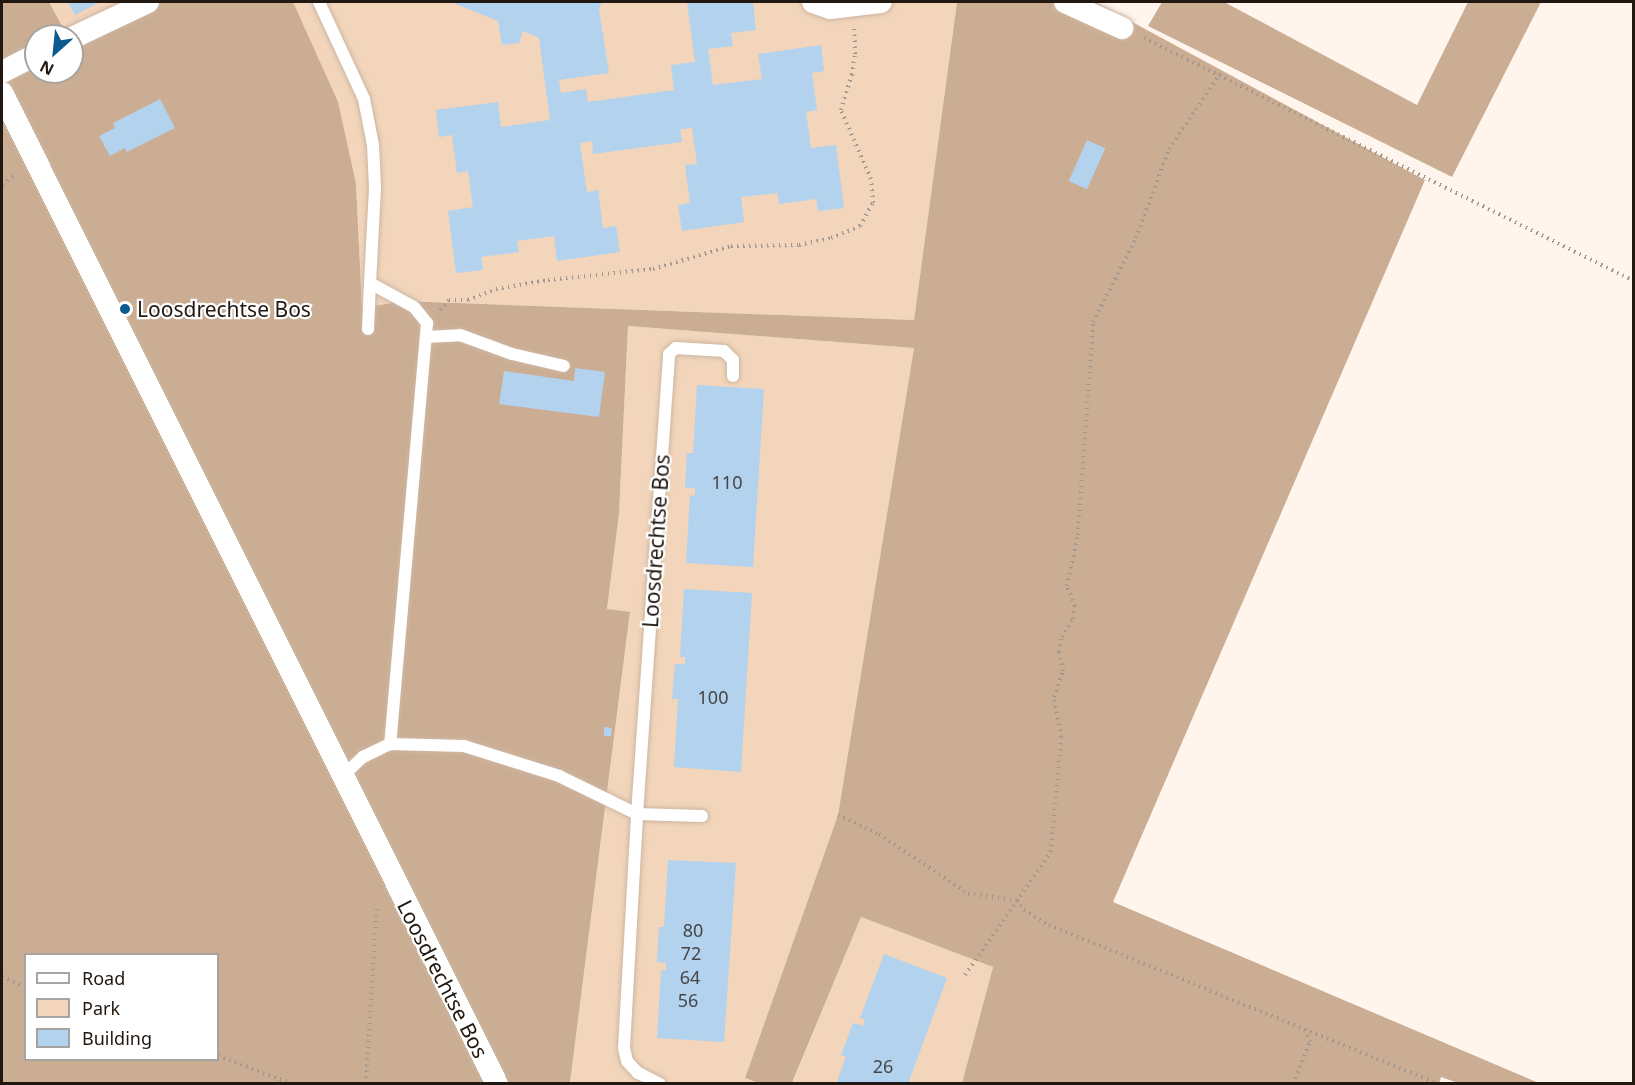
<!DOCTYPE html>
<html>
<head>
<meta charset="utf-8">
<style>
  body { margin:0 }
  #map { position:relative; width:1635px; height:1085px; overflow:hidden; background:#fff5ed; font-family:"Noto Sans",sans-serif }
  div>[style] { position:absolute }
  [style*='--x'] { left:calc(var(--x)*1px); top:calc(var(--y)*1px); width:calc(var(--w)*1px); rotate:calc(var(--a)*1deg) }
  .green>* { inset:0; background:#f2d5bb }
  .forest>* { inset:0; background:#cbad93 }
  .building>* { inset:0; background:#b3d2ed; transform-origin:0 0 }
  .path>* { height:4px; margin-top:-2px; transform-origin:0; background:repeating-linear-gradient(90deg,#a0978f 0 1.5px,transparent 0 6px) }
  .roads { filter:drop-shadow(0 0 2px #cdb6a2) drop-shadow(0 0 2px #cdb6a2) }
  .service>* { height:12px; margin:-6px; padding:0 6px; transform-origin:6px; border-radius:6px; background:#fff }
  .minor>* { height:22px; margin:-11px; padding:0 11px; transform-origin:11px; border-radius:11px; background:#fff }
  .dots>* { width:16px; height:16px; translate:-50% -50%; box-sizing:border-box; border:3px solid #fff; border-radius:50% }
  span { translate:-50% -50%; white-space:nowrap; text-align:center; line-height:1.15; -webkit-text-stroke:4.5px #fff; paint-order:stroke }
  .number-label { font-size:18px; color:#464648 }
  .number-label span { -webkit-text-stroke-width:0 }
  .poi-label { font-size:21px; color:#211811 }
  .left { translate:0 -50%; text-align:left }
  .street-label { font-size:21px; color:#211811 }
  .frame { position:absolute; inset:0; border:3px solid #211811; pointer-events:none }
  .legend { position:absolute; left:24px; top:953px; width:195px; height:108px; box-sizing:border-box; background:#fff; border:2px solid #a6a3a0; margin:0; padding:8px 10px; list-style:none; font-size:18px; color:#211811 }
  .legend li { display:flex; align-items:center; gap:12px; height:30px }
  .legend b { width:30px; border:2px solid #a6a3a0 }
  .north { position:absolute; left:24px; top:24px; width:60px; height:60px; box-sizing:border-box; background:#fff; border:2px solid #a6a3a0; border-radius:50%; rotate:207deg; font-size:16px; font-weight:700; line-height:24px; text-align:center; color:#211811 }
  .north::after { content:''; display:block; margin:auto; width:21px; height:27px; background:#0c5b8e; clip-path:polygon(50% 0,100% 100%,50% 72%,0 100%) }
</style>
</head>
<body>
<div id="map">
  <div class="green">
    <div style="clip-path:polygon(49px 2px,122px 2px,63px 31px)"></div>
    <div style="clip-path:polygon(293px 2px,957px 2px,914px 320px,403px 301px,362px 308px,356px 184px)"></div>
    <div style="clip-path:polygon(628px 326px,914px 348px,838px 815px,745px 1078px,758px 1083px,570px 1084px,630px 613px,607px 609px,619px 514px)"></div>
    <div style="clip-path:polygon(861px 917px,993px 967px,962px 1083px,792px 1084px)"></div>
  </div>
  <div class="forest">
    <div style="clip-path:polygon(evenodd,2px 2px,49px 2px,64px 30px,122px 2px,293px 2px,338px 102px,356px 184px,362px 308px,403px 301px,914px 320px,957px 2px,1095px 2px,1425px 180px,1113px 902px,1539px 1083px,1458px 1083px,1441px 1077px,1439px 1084px,962px 1083px,993px 967px,861px 917px,792px 1083px,758px 1083px,745px 1078px,838px 815px,914px 348px,628px 326px,619px 514px,607px 609px,630px 612px,570px 1083px,2px 1084px,2px 2px,36px 36px,72px 36px,72px 72px,36px 72px,36px 36px,2px 2px,26px 954px,218px 954px,218px 1060px,26px 1060px,26px 954px)"></div>
    <div style="clip-path:polygon(1162px 2px,1224px 2px,1417px 105px,1468px 2px,1541px 2px,1452px 177px,1148px 26px)"></div>
  </div>
  <div class="building">
    <div style="clip-path:polygon(68px 2px,100px 2px,75px 15px)"></div>
    <div style="clip-path:polygon(451px 2px,602px 2px,599px 9px,609px 73px,559px 80px,561px 93px,586px 89px,588px 102px,674px 90px,671px 65px,695px 62px,687px 2px,753px 2px,756px 30px,731px 33px,733px 46px,708px 49px,713px 85px,762px 79px,758px 54px,821px 45px,824px 71px,812px 73px,817px 110px,806px 112px,811px 148px,836px 145px,844px 208px,818px 211px,816px 199px,779px 204px,777px 193px,741px 197px,744px 222px,682px 231px,678px 205px,690px 203px,685px 165px,697px 164px,692px 128px,680px 129px,682px 142px,593px 154px,592px 141px,580px 143px,587px 192px,598px 190px,603px 228px,616px 226px,620px 252px,557px 261px,554px 236px,517px 241px,519px 252px,481px 257px,483px 270px,456px 273px,448px 211px,473px 207px,468px 171px,457px 173px,452px 135px,439px 137px,436px 110px,498px 102px,501px 127px,550px 120px,539px 38px,523px 31px,519px 43px,502px 45px,498px 21px)"></div>
    <div style="clip-path:polygon(160px 99px,175px 128px,127px 152px,125px 148px,110px 156px,99px 136px,115px 128px,113px 123px)"></div>
    <div style="left:1087px;top:140px;width:20px;height:45px;rotate:24deg"></div>
    <div style="clip-path:polygon(575px 368px,605px 372px,599px 417px,499px 404px,504px 371px,574px 381px)"></div>
    <div style="clip-path:polygon(697px 385px,764px 389px,753px 567px,686px 563px,690px 495px,695px 496px,695px 488px,685px 488px,687px 453px,693px 453px)"></div>
    <div style="clip-path:polygon(684px 589px,752px 593px,741px 772px,674px 767px,678px 699px,672px 699px,675px 664px,685px 664px,685px 657px,680px 657px)"></div>
    <div style="clip-path:polygon(604px 727px,612px 728px,611px 736px,604px 736px)"></div>
    <div style="clip-path:polygon(668px 860px,736px 863px,724px 1042px,657px 1038px,661px 970px,666px 970px,666px 963px,657px 962px,659px 927px,664px 927px)"></div>
    <div style="clip-path:polygon(884px 954px,947px 978px,908px 1084px,836px 1084px,846px 1057px,841px 1055px,853px 1023px,863px 1026px,865px 1019px,860px 1018px)"></div>
  </div>
  <div class="path">
    <div style="--x:1144;--y:38;--w:547;--a:26.38"></div>
    <div style="--x:2;--y:184;--w:15;--a:-32"></div>
    <div style="--x:440;--y:310;--w:13;--a:-48"></div>
    <div style="--x:449;--y:300;--w:19;--a:0"></div>
    <div style="--x:468;--y:300;--w:30;--a:-21"></div>
    <div style="--x:496;--y:289;--w:53;--a:-9.8"></div>
    <div style="--x:548;--y:280;--w:106;--a:-6"></div>
    <div style="--x:653;--y:269;--w:81;--a:-16.4"></div>
    <div style="--x:731;--y:246;--w:68;--a:-0.8"></div>
    <div style="--x:799;--y:245;--w:33;--a:-12"></div>
    <div style="--x:831;--y:238;--w:31;--a:-22"></div>
    <div style="--x:860;--y:226;--w:26;--a:-61"></div>
    <div style="--x:873;--y:203;--w:24;--a:-95"></div>
    <div style="--x:871;--y:179;--w:75;--a:-113.5"></div>
    <div style="--x:841;--y:110;--w:37;--a:-73"></div>
    <div style="--x:852;--y:75;--w:21;--a:-82"></div>
    <div style="--x:855;--y:54;--w:25;--a:-92"></div>
    <div style="--x:838;--y:815;--w:45;--a:24.9"></div>
    <div style="--x:879;--y:834;--w:107;--a:34"></div>
    <div style="--x:968;--y:894;--w:49;--a:7"></div>
    <div style="--x:1017;--y:900;--w:12;--a:55"></div>
    <div style="--x:1024;--y:910;--w:29;--a:31"></div>
    <div style="--x:1049;--y:925;--w:421;--a:22.2"></div>
    <div style="--x:965;--y:975;--w:150;--a:-55"></div>
    <div style="--x:1051;--y:852;--w:115;--a:-85"></div>
    <div style="--x:1061;--y:737;--w:41;--a:-99.9"></div>
    <div style="--x:1054;--y:697;--w:28;--a:-71"></div>
    <div style="--x:1063;--y:671;--w:19;--a:-102"></div>
    <div style="--x:1059;--y:652;--w:15;--a:-79"></div>
    <div style="--x:1062;--y:637;--w:21;--a:-59"></div>
    <div style="--x:1073;--y:619;--w:13;--a:-81"></div>
    <div style="--x:1075;--y:606;--w:22;--a:-112"></div>
    <div style="--x:1067;--y:586;--w:52;--a:-77.8"></div>
    <div style="--x:1078;--y:535;--w:214;--a:-86"></div>
    <div style="--x:1093;--y:322;--w:94;--a:-62.9"></div>
    <div style="--x:1136;--y:238;--w:95;--a:-69.7"></div>
    <div style="--x:1169;--y:149;--w:91;--a:-55.8"></div>
    <div style="--x:2;--y:977;--w:26;--a:21"></div>
    <div style="--x:218;--y:1056;--w:80;--a:20.5"></div>
    <div style="--x:366;--y:1084;--w:179;--a:-86.5"></div>
    <div style="--x:1293;--y:1084;--w:45;--a:-68"></div>
    <div style="--x:1310;--y:1042;--w:16;--a:-112"></div>
  </div>
  <div class="roads">
    <div class="service">
      <div style="--x:319;--y:2;--w:107;--a:65.1"></div>
      <div style="--x:364;--y:99;--w:47;--a:78.9"></div>
      <div style="--x:373;--y:145;--w:43;--a:87.3"></div>
      <div style="--x:375;--y:188;--w:95;--a:93"></div>
      <div style="--x:370;--y:283;--w:50;--a:28.6"></div>
      <div style="--x:414;--y:307;--w:21;--a:51"></div>
      <div style="--x:427;--y:323;--w:423;--a:95"></div>
      <div style="--x:368;--y:329;--w:46;--a:-87.5"></div>
      <div style="--x:426;--y:337;--w:34;--a:-3"></div>
      <div style="--x:460;--y:335;--w:55;--a:20.1"></div>
      <div style="--x:512;--y:354;--w:53;--a:13"></div>
      <div style="--x:343;--y:776;--w:28;--a:-44"></div>
      <div style="--x:363;--y:757;--w:30;--a:-26"></div>
      <div style="--x:390;--y:744;--w:74;--a:1.5"></div>
      <div style="--x:464;--y:746;--w:100;--a:17.5"></div>
      <div style="--x:559;--y:776;--w:87;--a:26"></div>
      <div style="--x:637;--y:814;--w:65;--a:1.8"></div>
      <div style="--x:660;--y:1084;--w:25;--a:-153"></div>
      <div style="--x:638;--y:1073;--w:16;--a:-133"></div>
      <div style="--x:627;--y:1061;--w:13;--a:-103"></div>
      <div style="--x:624;--y:1048;--w:234;--a:-86.8"></div>
      <div style="--x:637;--y:814;--w:461;--a:-86"></div>
      <div style="--x:669;--y:354;--w:9;--a:-41"></div>
      <div style="--x:676;--y:348;--w:48;--a:3.6"></div>
      <div style="--x:724;--y:351;--w:13;--a:45"></div>
      <div style="--x:733;--y:360;--w:16;--a:90"></div>
    </div>
    <div class="minor">
      <div style="--x:813;--y:2;--w:18;--a:19"></div>
      <div style="--x:830;--y:8;--w:51;--a:-6.7"></div>
      <div style="--x:1065;--y:2;--w:63;--a:24.5"></div>
      <div style="--x:72;--y:38;--w:84;--a:-25.3"></div>
      <div style="--x:2;--y:72;--w:38;--a:-27"></div>
      <div style="--x:2;--y:93;--w:1108;--a:63.46"></div>
    </div>
  </div>
  <div class="dots">
    <div style="left:125px;top:309px;background:#0c5b8e"></div>
  </div>
  <div class="number-label">
    <span style="left:727px;top:482px">110</span>
    <span style="left:713px;top:697px">100</span>
    <span style="left:693px;top:930px">80</span>
    <span style="left:691px;top:953px">72</span>
    <span style="left:690px;top:977px">64</span>
    <span style="left:688px;top:1000px">56</span>
    <span style="left:883px;top:1066px">26</span>
  </div>
  <div class="poi-label">
    <span class="left" style="left:137px;top:309px">Loosdrechtse Bos</span>
  </div>
  <div class="street-label">
    <span style="left:656px;top:541px;rotate:-86deg">Loosdrechtse Bos</span>
    <span style="left:443px;top:979px;rotate:63deg">Loosdrechtse Bos</span>
  </div>
  <div class="frame"></div>
  <ul class="legend">
  <li><b style="height:8px;background:#fff"></b>Road</li>
  <li><b style="height:16px;background:#f2d5bb"></b>Park</li>
  <li><b style="height:16px;background:#b3d2ed"></b>Building</li>
  </ul>
  <div class="north">N</div>
</div>
</body>
</html>
